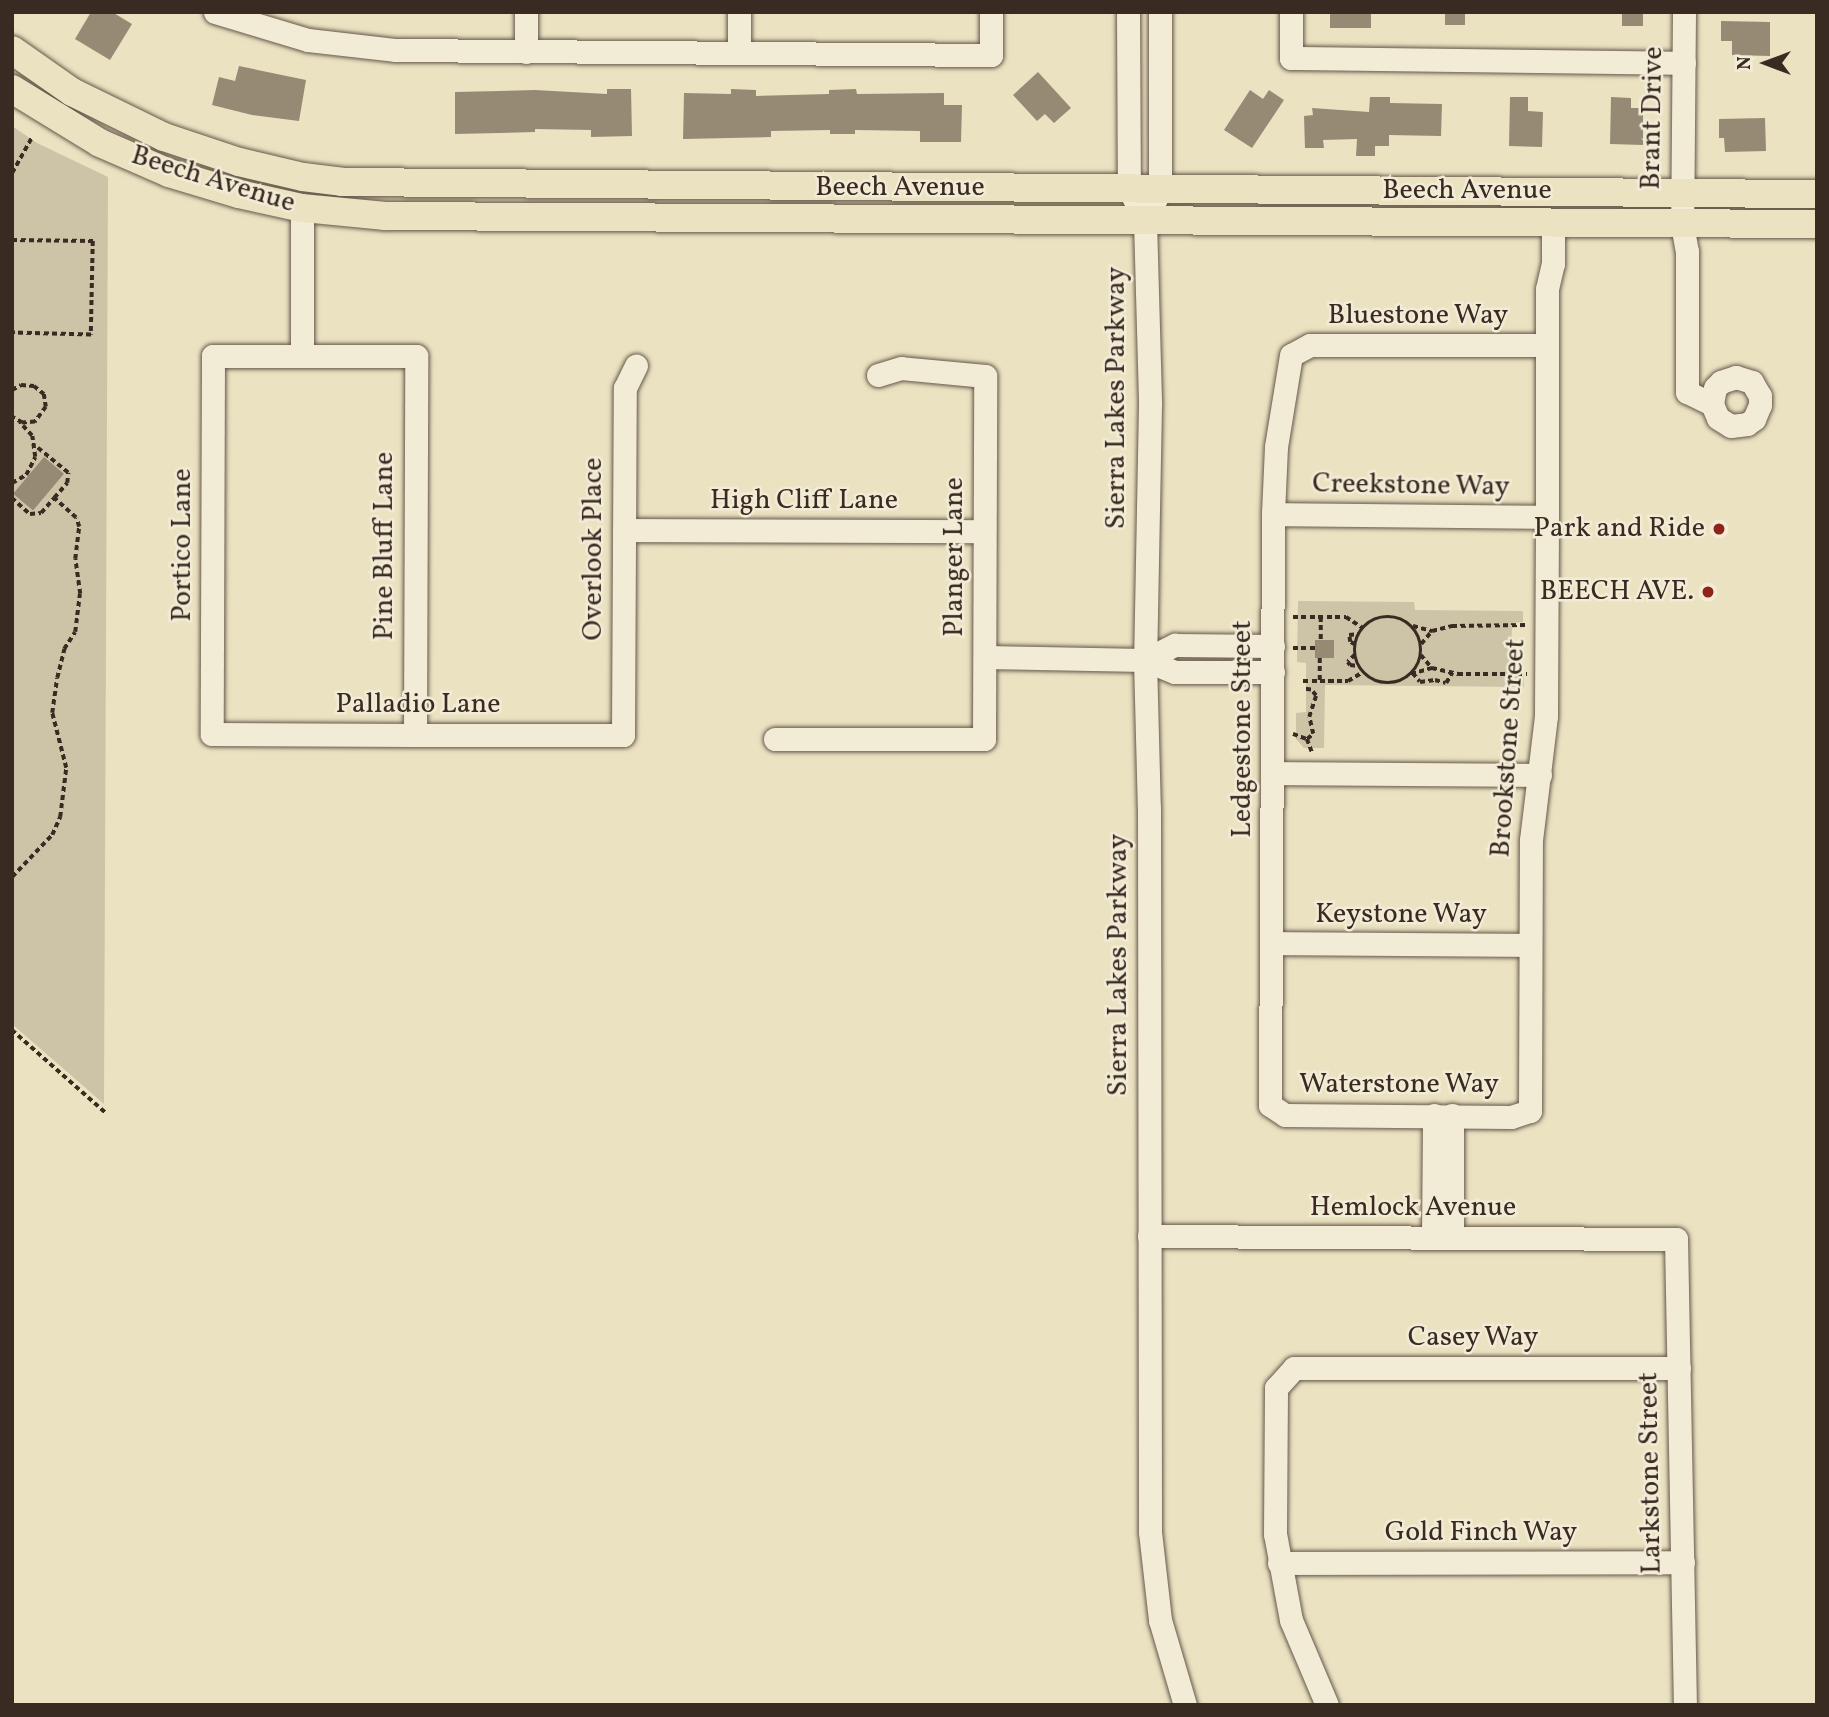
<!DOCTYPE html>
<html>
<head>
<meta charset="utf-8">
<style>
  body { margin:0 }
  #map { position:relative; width:1829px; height:1717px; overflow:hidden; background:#ebe2c2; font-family:Vollkorn,serif }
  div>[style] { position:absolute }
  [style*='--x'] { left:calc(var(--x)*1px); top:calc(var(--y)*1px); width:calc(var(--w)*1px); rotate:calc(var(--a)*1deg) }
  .green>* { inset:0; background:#cdc3a7 }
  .building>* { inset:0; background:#968a75; transform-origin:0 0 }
  .path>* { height:3.5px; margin-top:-1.75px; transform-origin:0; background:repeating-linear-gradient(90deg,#392a22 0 5px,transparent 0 8.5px) }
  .path>.ring { margin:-1.75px; padding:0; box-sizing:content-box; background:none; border:3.5px solid #392a22; border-radius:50% }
  .roads { filter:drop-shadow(0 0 2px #66584a) drop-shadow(0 0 2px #66584a) }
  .minor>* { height:23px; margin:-11.5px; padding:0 11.5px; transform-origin:11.5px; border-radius:11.5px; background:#f2ecd7 }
  .major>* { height:28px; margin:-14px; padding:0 14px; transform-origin:14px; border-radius:14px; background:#ebe2c2 }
  .dots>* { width:19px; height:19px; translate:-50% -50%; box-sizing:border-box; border:4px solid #f2ecd7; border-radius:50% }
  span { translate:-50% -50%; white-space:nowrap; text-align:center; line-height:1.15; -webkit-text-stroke:5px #f2ecd7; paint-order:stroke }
  .street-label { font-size:28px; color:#392a22 }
  .poi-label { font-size:28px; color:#392a22 }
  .right { translate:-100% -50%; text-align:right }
  .frame { position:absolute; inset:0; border:14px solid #392a22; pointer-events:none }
  .north { position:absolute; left:1731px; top:28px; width:70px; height:70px; -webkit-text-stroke:5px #f2ecd7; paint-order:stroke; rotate:270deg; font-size:19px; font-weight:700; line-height:28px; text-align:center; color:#392a22 }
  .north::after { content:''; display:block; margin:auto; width:24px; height:32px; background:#392a22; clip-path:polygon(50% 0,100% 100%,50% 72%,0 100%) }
</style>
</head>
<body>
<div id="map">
  <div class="green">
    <div style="clip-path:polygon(12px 126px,37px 143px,108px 177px,104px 1104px,12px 1024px)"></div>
    <div style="clip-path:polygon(1298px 601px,1414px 602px,1415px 610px,1523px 611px,1523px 622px,1512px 623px,1511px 675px,1524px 676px,1524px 687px,1325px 685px,1324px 748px,1304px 748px,1296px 739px,1296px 713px,1306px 712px,1306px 663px,1297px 662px)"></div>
  </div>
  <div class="building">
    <div style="clip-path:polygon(91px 12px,112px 12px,132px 24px,110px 60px,75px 39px)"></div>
    <div style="left:1330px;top:12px;width:41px;height:16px"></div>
    <div style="left:1445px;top:12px;width:20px;height:13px"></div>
    <div style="left:1622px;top:12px;width:21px;height:14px"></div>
    <div style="clip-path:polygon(1721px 21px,1770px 22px,1770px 56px,1732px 55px,1732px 41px,1721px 41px)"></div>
    <div style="clip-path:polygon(239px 66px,306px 80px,299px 121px,252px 115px,212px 105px,219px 77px,235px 81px)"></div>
    <div style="clip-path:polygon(1038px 72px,1071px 108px,1054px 123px,1045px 114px,1037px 121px,1013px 95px)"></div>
    <div style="clip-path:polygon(607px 89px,631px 89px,632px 136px,591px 137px,591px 130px,535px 129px,535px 132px,455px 134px,455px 92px,535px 90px,607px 94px)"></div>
    <div style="clip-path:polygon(731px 89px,756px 90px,756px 96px,829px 94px,829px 90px,856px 89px,857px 94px,944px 93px,944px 105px,962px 105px,961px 142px,920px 142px,920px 131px,855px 130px,855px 134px,830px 134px,830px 130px,771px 131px,771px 137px,683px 139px,684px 93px,731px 94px)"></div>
    <div style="clip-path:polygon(1250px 90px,1263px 99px,1269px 90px,1284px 100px,1252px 148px,1224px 130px)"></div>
    <div style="clip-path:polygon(1370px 97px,1390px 97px,1390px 103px,1442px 104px,1441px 136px,1389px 135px,1389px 146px,1375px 146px,1375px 156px,1356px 156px,1357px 139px,1323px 140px,1324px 148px,1305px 148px,1304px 116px,1313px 115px,1312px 108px,1369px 112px)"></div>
    <div style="clip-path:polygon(1510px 97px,1528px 97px,1528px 111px,1543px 112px,1542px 147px,1509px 146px)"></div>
    <div style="clip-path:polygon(1611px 97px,1631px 98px,1631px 108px,1643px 108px,1643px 145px,1610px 144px)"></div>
    <div style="clip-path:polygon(1765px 118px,1766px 151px,1725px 152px,1724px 138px,1719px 138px,1719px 119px)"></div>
    <div style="left:44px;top:457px;width:26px;height:48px;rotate:40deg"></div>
    <div style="left:1315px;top:640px;width:19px;height:18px"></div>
  </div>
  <div class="path">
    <div style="--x:12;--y:173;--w:41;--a:-60.9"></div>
    <div style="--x:12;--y:240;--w:81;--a:0.7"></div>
    <div style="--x:93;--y:241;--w:94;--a:91.2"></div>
    <div style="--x:91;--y:335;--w:79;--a:-178.5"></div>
    <div style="--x:12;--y:390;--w:10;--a:-29"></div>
    <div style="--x:21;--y:385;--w:13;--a:4"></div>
    <div style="--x:34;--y:386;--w:13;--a:39"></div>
    <div style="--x:44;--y:394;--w:13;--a:81"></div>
    <div style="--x:46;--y:407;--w:19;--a:126"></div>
    <div style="--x:35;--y:422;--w:13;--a:176"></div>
    <div style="--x:22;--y:423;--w:12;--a:-149"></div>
    <div style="--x:12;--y:483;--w:16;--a:-30"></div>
    <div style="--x:26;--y:475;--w:20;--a:-63"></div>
    <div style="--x:35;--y:457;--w:21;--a:-98"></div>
    <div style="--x:32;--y:436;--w:18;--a:-133"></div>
    <div style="--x:12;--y:498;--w:24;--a:42"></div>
    <div style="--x:30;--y:514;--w:11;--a:-5"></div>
    <div style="--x:41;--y:513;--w:20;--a:-49"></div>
    <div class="ring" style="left:1355px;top:617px;width:62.5px;height:62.5px"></div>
    <div style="--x:1293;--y:617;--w:53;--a:0"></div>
    <div style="--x:1346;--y:617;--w:20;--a:33"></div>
    <div style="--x:1321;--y:617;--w:23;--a:90"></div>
    <div style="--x:1413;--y:626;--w:20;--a:15"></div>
    <div style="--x:1432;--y:631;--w:21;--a:-14"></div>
    <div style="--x:1452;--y:626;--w:76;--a:-0.8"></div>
    <div style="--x:1421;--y:644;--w:17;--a:-50"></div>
    <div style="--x:1355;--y:645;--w:6;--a:-149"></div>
    <div style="--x:1350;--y:642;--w:7;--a:-98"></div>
    <div style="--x:1349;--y:635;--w:10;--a:-6"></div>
    <div style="--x:1293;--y:648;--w:22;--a:0"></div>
    <div style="--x:1355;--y:655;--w:10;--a:135"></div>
    <div style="--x:1348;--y:662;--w:4;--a:56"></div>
    <div style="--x:1350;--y:665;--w:8;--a:7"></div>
    <div style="--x:1421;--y:655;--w:17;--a:50"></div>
    <div style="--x:1320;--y:658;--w:24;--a:90"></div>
    <div style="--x:1413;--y:673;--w:11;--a:52"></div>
    <div style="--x:1420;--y:682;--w:15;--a:-8"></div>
    <div style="--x:1435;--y:680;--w:11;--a:15"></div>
    <div style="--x:1446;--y:683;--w:12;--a:-59"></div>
    <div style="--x:1411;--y:674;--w:22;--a:-16"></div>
    <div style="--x:1432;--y:668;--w:27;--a:13"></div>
    <div style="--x:1458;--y:674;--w:69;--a:0"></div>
    <div style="--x:1303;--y:681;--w:45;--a:0"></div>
    <div style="--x:1348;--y:681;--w:17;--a:-31"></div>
    <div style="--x:1293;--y:734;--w:15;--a:20"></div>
    <div style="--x:1307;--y:739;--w:8;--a:-40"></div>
    <div style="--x:1313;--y:734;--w:17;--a:-103"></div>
    <div style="--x:1309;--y:717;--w:22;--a:-72"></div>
    <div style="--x:1316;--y:696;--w:8;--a:-130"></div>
    <div style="--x:1311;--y:690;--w:8;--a:-173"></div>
    <div style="--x:1307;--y:739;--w:14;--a:69"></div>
    <div style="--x:12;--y:877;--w:58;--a:-46.4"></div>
    <div style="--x:52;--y:835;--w:20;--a:-66"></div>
    <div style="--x:60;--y:817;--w:49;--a:-83"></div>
    <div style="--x:66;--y:768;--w:57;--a:-104.3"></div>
    <div style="--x:52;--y:713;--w:35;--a:-82"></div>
    <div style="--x:57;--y:678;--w:30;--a:-76"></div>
    <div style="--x:64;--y:649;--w:20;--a:-57"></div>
    <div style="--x:75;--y:632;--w:38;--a:-83"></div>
    <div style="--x:80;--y:594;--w:35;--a:-98"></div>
    <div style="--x:75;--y:559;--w:32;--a:-83"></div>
    <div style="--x:79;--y:527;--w:9;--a:-108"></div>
    <div style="--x:76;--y:518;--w:30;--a:-138"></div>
    <div style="--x:54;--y:498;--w:20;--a:-49"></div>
    <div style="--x:67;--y:483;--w:10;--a:-84"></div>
    <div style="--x:68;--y:473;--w:43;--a:-140.7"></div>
    <div style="--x:12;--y:1030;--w:127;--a:41.5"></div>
  </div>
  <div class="roads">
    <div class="minor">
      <div style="--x:215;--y:12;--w:97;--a:16.8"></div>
      <div style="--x:308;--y:40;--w:89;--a:6.5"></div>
      <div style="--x:396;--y:50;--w:595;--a:0.48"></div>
      <div style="--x:991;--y:55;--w:43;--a:-90"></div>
      <div style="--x:526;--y:12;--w:40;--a:90"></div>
      <div style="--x:739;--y:12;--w:40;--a:90"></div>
      <div style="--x:1128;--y:12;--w:177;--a:89.7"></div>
      <div style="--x:1129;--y:189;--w:36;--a:63"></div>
      <div style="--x:1145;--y:221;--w:184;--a:88.4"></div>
      <div style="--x:1150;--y:405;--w:255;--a:91.1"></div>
      <div style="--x:1145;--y:660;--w:148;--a:88.5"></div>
      <div style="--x:1149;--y:808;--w:724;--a:89.92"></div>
      <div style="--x:1150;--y:1532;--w:89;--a:83.5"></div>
      <div style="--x:1160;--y:1620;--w:89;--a:73.6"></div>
      <div style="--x:1291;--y:12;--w:46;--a:90"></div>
      <div style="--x:1291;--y:58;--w:393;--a:0.7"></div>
      <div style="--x:1684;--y:12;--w:212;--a:90.5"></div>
      <div style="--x:1682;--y:224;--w:27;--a:80"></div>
      <div style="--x:1687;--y:251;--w:141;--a:90"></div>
      <div style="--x:1687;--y:392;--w:28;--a:26"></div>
      <div style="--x:1712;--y:404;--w:15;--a:67"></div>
      <div style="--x:1718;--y:418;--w:15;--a:32"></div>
      <div style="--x:1731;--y:426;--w:16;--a:-7"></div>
      <div style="--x:1747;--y:424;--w:9;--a:-36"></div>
      <div style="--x:1754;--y:419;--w:15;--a:-67"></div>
      <div style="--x:1760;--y:405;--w:9;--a:-90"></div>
      <div style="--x:1760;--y:396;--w:16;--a:-120"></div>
      <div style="--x:1752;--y:382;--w:17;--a:-163"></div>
      <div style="--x:1736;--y:377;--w:16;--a:162"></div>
      <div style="--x:1721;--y:382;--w:8;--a:135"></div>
      <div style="--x:1715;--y:388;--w:16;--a:101"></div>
      <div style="--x:1145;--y:221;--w:34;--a:-64"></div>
      <div style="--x:1160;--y:190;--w:178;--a:-90"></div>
      <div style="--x:1547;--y:345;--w:237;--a:180"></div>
      <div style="--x:1310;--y:345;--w:21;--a:152"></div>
      <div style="--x:1291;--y:355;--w:93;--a:99.3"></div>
      <div style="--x:1276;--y:447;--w:67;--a:92.6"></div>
      <div style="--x:1273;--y:514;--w:591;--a:90.29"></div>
      <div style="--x:1270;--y:1105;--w:18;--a:34"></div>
      <div style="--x:1285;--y:1115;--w:226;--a:0.5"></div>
      <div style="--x:1511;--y:1117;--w:20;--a:-18"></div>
      <div style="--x:1530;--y:1111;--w:271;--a:-89.8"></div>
      <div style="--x:1531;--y:840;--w:125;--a:-83.1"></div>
      <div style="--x:1546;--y:716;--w:199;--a:-89.7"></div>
      <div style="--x:1547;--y:517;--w:228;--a:-90"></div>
      <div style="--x:1547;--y:289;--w:26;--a:-77"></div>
      <div style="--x:1553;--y:264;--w:41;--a:-90"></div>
      <div style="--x:302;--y:356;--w:148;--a:-90"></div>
      <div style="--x:1273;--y:514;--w:274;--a:0.6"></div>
      <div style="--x:624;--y:530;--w:360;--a:0.2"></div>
      <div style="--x:985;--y:657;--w:160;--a:1.1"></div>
      <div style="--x:1145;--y:660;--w:32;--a:22"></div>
      <div style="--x:1175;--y:672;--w:98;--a:0"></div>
      <div style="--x:1145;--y:660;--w:34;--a:-27"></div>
      <div style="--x:1175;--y:645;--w:98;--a:0.6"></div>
      <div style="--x:415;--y:735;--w:379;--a:-89.8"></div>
      <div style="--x:416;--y:356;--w:203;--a:180"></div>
      <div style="--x:213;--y:356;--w:378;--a:90.2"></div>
      <div style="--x:212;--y:734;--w:203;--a:0.3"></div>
      <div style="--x:415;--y:735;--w:208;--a:0"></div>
      <div style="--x:623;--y:735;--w:347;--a:-89.7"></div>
      <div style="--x:625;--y:388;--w:25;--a:-64"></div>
      <div style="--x:775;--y:739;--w:209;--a:0"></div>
      <div style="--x:984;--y:739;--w:363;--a:-89.8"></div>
      <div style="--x:985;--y:376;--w:84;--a:-174.6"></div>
      <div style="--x:901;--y:368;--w:24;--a:163"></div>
      <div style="--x:1272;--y:773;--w:268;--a:0.4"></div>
      <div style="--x:1271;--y:943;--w:259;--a:0.4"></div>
      <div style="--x:1149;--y:1236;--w:527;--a:0.33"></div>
      <div style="--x:1676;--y:1239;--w:466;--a:88.9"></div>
      <div style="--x:1433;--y:1238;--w:123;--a:-89.5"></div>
      <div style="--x:1452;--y:1238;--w:123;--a:-90"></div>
      <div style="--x:1279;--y:1563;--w:404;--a:-0.1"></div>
      <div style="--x:1327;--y:1705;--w:92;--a:-113"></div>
      <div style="--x:1291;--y:1620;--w:87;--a:-100.5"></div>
      <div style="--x:1275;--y:1534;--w:146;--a:-89.6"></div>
      <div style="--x:1276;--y:1388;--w:27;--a:-48"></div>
      <div style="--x:1294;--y:1368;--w:385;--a:0"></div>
    </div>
    <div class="major">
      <div style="--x:12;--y:50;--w:73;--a:35"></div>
      <div style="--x:72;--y:92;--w:102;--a:26.1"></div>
      <div style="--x:164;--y:137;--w:79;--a:18.4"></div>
      <div style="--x:239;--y:162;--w:66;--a:13.2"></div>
      <div style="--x:303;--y:177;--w:39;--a:7"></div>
      <div style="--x:342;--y:182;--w:1475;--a:0.47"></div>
      <div style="--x:12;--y:89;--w:103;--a:31.5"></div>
      <div style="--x:100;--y:143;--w:75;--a:23.5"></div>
      <div style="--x:169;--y:173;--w:73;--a:16.7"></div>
      <div style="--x:239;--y:194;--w:65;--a:12.5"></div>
      <div style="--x:302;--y:208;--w:83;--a:5.5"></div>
      <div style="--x:385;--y:216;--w:1432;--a:0.32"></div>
    </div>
  </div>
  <div class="dots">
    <div style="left:1719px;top:529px;background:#8f2418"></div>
    <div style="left:1708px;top:592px;background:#8f2418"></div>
  </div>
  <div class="street-label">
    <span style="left:1653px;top:118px;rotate:-89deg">Brant Drive</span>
    <span style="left:213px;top:180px;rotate:17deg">Beech Avenue</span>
    <span style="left:900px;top:188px">Beech Avenue</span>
    <span style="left:1467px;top:191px">Beech Avenue</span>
    <span style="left:1418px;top:316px">Bluestone Way</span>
    <span style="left:1117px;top:398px;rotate:-90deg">Sierra Lakes Parkway</span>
    <span style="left:1411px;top:486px;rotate:1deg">Creekstone Way</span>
    <span style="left:804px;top:501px">High Cliff Lane</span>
    <span style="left:183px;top:545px;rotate:-90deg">Portico Lane</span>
    <span style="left:385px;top:546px;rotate:-90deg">Pine Bluff Lane</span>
    <span style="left:594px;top:549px;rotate:-90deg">Overlook Place</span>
    <span style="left:955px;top:557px;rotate:-90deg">Planger Lane</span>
    <span style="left:418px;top:705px">Palladio Lane</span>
    <span style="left:1243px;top:729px;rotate:-90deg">Ledgestone Street</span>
    <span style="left:1509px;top:748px;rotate:-86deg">Brookstone Street</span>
    <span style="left:1401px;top:915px">Keystone Way</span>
    <span style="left:1119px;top:965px;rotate:-90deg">Sierra Lakes Parkway</span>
    <span style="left:1399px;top:1085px">Waterstone Way</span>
    <span style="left:1413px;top:1208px">Hemlock Avenue</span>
    <span style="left:1473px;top:1338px">Casey Way</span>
    <span style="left:1651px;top:1473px;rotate:-91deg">Larkstone Street</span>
    <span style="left:1481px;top:1533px">Gold Finch Way</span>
  </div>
  <div class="poi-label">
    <span class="right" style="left:1705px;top:529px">Park and Ride</span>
    <span class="right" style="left:1694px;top:592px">BEECH AVE.</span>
  </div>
  <div class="frame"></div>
  <div class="north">N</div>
</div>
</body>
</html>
